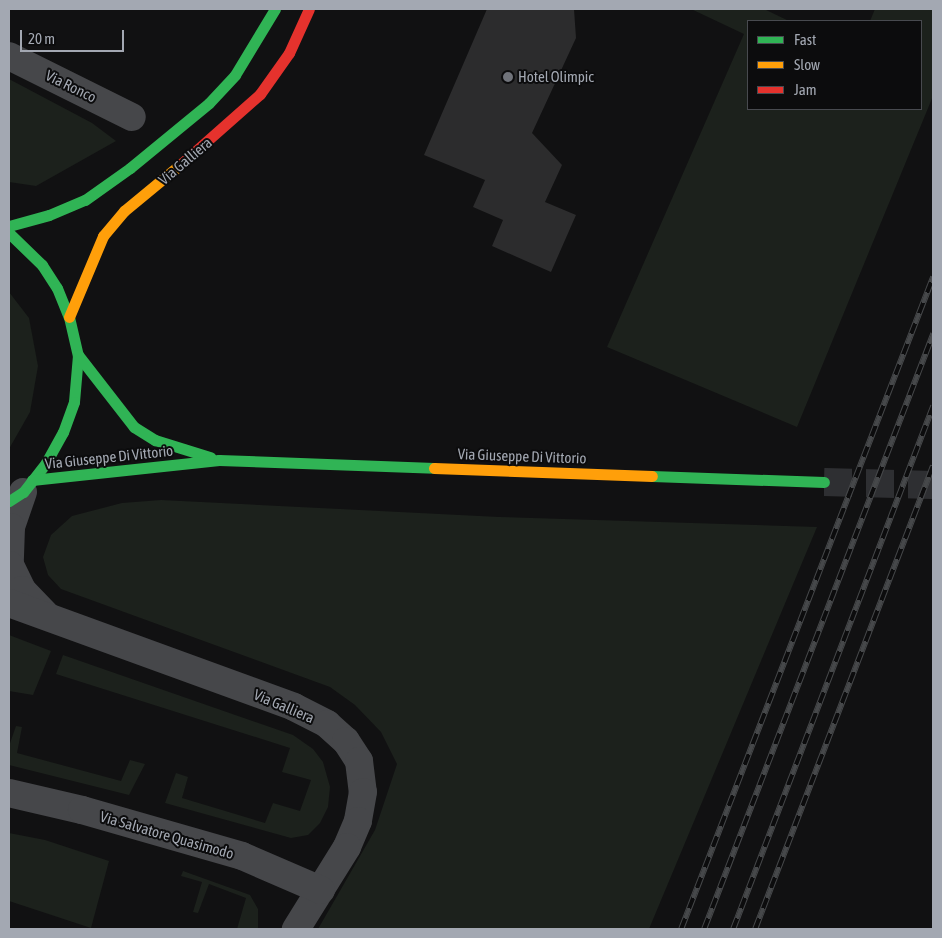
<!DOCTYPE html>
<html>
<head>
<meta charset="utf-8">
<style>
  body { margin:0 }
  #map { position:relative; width:942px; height:938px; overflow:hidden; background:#111112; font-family:"Asap Condensed",sans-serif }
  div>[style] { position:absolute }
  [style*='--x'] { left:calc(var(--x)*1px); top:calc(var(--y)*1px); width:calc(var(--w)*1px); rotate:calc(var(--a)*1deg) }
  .green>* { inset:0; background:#1c211c }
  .building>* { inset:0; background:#2c2c2d }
  .secondary-tunnel>* { height:28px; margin-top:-14px; transform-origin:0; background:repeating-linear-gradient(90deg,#2e2f32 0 28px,transparent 0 42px) }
  .street>* { height:28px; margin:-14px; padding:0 14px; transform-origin:14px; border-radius:14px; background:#46474a }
  .fast>* { height:11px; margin:-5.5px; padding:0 5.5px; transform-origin:5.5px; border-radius:5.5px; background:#30b455 }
  .slow>* { height:11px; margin:-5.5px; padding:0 5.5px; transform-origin:5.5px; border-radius:5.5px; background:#ff9f0a }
  .jam>* { height:11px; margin:-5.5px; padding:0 5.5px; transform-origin:5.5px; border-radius:5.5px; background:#e5322d }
  .rail>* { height:5.5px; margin-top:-2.75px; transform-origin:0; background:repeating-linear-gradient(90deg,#0c0c0d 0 11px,#46484a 0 22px); box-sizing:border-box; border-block:1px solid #46484a }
  .dots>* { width:14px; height:14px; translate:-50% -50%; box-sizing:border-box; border:2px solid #0c0c0d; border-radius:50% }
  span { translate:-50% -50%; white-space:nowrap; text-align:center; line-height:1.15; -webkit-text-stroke:4px #0c0c0d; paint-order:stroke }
  .poi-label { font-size:15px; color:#a3a8b2 }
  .left { translate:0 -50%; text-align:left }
  .street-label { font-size:15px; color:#a3a8b2 }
  .frame { position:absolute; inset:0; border:10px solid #a3a8b2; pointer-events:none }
  .legend { position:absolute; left:747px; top:20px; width:175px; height:90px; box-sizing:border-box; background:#0c0c0d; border:1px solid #484a4f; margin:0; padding:6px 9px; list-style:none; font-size:15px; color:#a3a8b2 }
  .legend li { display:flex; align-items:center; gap:10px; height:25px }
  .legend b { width:25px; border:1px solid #484a4f }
  .scale { position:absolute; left:20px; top:30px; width:104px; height:22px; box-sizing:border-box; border:2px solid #a3a8b2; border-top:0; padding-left:6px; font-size:15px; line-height:18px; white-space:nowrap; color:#a3a8b2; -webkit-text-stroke:4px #0c0c0d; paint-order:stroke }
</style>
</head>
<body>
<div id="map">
  <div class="green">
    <div style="clip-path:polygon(691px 9px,764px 9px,789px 21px,748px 21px,748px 109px,921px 109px,921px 21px,870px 21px,875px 9px,933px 9px,933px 96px,797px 427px,607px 347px,744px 34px)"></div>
    <div style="clip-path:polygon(9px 79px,92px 123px,116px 141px,36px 186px,9px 182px)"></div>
    <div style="clip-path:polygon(9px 292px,29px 318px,38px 366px,30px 412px,9px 449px)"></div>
    <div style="clip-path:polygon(161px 500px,499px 517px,817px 527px,649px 929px,318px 929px,375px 830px,397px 764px,381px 732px,355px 705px,330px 687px,61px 589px,48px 575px,43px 557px,51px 535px,72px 516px,122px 503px)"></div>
    <div style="clip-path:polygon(9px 635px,51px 651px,33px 695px,9px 691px)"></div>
    <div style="clip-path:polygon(63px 655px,293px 735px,313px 749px,323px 762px,330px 787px,328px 807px,320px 823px,308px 835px,291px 838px,165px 803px,176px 773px,188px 777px,182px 798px,265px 823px,273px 803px,300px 811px,311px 780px,282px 772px,290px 748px,56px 674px)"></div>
    <div style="clip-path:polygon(16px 726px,22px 727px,17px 753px,121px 781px,130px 760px,145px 764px,129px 795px,9px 765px,9px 746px)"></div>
    <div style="clip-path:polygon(9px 833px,45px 840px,109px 861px,91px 928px,9px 901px)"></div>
    <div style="clip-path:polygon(183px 871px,250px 895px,258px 909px,258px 929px,237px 929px,246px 898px,209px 884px,198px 913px,193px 912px,202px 882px,181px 876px)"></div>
  </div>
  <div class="building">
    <div style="clip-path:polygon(487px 9px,574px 9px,576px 38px,532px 133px,562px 165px,545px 202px,576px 215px,551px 272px,492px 246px,503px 220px,473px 207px,485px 180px,424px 155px)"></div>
  </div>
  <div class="secondary-tunnel">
    <div style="--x:824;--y:482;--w:109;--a:1.6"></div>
  </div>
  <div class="street">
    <div style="--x:9;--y:56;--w:137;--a:26.4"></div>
    <div style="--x:23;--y:492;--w:37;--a:109"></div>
    <div style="--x:11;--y:527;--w:38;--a:92"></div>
    <div style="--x:10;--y:565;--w:28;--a:64"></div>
    <div style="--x:22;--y:590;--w:35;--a:46"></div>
    <div style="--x:9;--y:603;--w:303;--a:20"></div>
    <div style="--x:294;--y:707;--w:37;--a:27"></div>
    <div style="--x:327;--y:724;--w:25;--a:42"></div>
    <div style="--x:346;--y:741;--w:24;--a:57"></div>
    <div style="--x:359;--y:761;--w:31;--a:83"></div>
    <div style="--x:363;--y:792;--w:29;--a:100"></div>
    <div style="--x:358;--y:821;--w:28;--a:113"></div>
    <div style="--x:347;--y:847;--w:97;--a:121.9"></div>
    <div style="--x:9;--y:793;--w:75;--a:13.1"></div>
    <div style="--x:82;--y:810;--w:166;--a:16"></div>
    <div style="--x:242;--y:856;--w:86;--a:23.3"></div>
  </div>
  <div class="fast">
    <div style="--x:9;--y:226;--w:41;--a:-15.4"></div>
    <div style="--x:49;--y:215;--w:39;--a:-23"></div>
    <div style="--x:85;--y:200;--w:55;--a:-35.4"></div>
    <div style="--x:130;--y:168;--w:102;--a:-39.4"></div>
    <div style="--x:209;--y:103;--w:38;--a:-47"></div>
    <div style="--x:235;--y:75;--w:77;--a:-58.8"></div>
    <div style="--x:9;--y:233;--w:46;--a:44.1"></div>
    <div style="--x:42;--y:265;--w:27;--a:57"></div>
    <div style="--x:57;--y:288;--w:31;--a:68"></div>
    <div style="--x:69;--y:317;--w:39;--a:77"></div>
    <div style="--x:78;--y:355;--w:47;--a:94.9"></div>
    <div style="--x:74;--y:402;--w:32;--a:110"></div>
    <div style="--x:63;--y:432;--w:35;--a:119"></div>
    <div style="--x:46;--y:463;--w:37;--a:128"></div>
    <div style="--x:23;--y:492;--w:17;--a:147"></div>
    <div style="--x:78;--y:355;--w:91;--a:52.1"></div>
    <div style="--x:134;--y:427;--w:25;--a:32"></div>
    <div style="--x:155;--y:440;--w:58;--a:17.2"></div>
    <div style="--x:652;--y:476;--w:172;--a:2"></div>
    <div style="--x:32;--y:480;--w:188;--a:-6.1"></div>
    <div style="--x:219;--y:460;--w:215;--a:2.1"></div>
  </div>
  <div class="slow">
    <div style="--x:69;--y:317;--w:88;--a:-67.2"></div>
    <div style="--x:103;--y:236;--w:33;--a:-50"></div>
    <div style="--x:124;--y:211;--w:75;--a:-39.6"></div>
    <div style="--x:434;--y:468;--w:218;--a:2.1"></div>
  </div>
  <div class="jam">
    <div style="--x:182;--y:163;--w:104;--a:-41.5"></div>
    <div style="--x:260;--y:94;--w:50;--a:-54.7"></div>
    <div style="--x:289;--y:53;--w:48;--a:-65.6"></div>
  </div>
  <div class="rail">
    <div style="--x:681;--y:929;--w:699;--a:-68.87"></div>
    <div style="--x:704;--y:929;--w:638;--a:-68.95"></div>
    <div style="--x:733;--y:929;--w:560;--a:-69.07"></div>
    <div style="--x:755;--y:929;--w:496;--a:-69"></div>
  </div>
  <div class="dots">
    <div style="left:508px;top:77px;background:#70737a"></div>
  </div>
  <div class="poi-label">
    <span class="left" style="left:518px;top:77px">Hotel Olimpic</span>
  </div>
  <div class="street-label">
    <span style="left:71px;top:86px;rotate:26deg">Via Ronco</span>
    <span style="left:185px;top:161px;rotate:-40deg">Via Galliera</span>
    <span style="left:522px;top:456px;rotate:2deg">Via Giuseppe Di Vittorio</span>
    <span style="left:109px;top:457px;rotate:-6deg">Via Giuseppe Di Vittorio</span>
    <span style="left:284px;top:706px;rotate:23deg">Via Galliera</span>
    <span style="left:167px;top:835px;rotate:16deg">Via Salvatore Quasimodo</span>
  </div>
  <div class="frame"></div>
  <ul class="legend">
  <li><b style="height:6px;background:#30b455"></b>Fast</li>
  <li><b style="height:6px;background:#ff9f0a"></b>Slow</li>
  <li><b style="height:6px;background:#e5322d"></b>Jam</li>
  </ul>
  <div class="scale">20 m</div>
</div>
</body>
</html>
